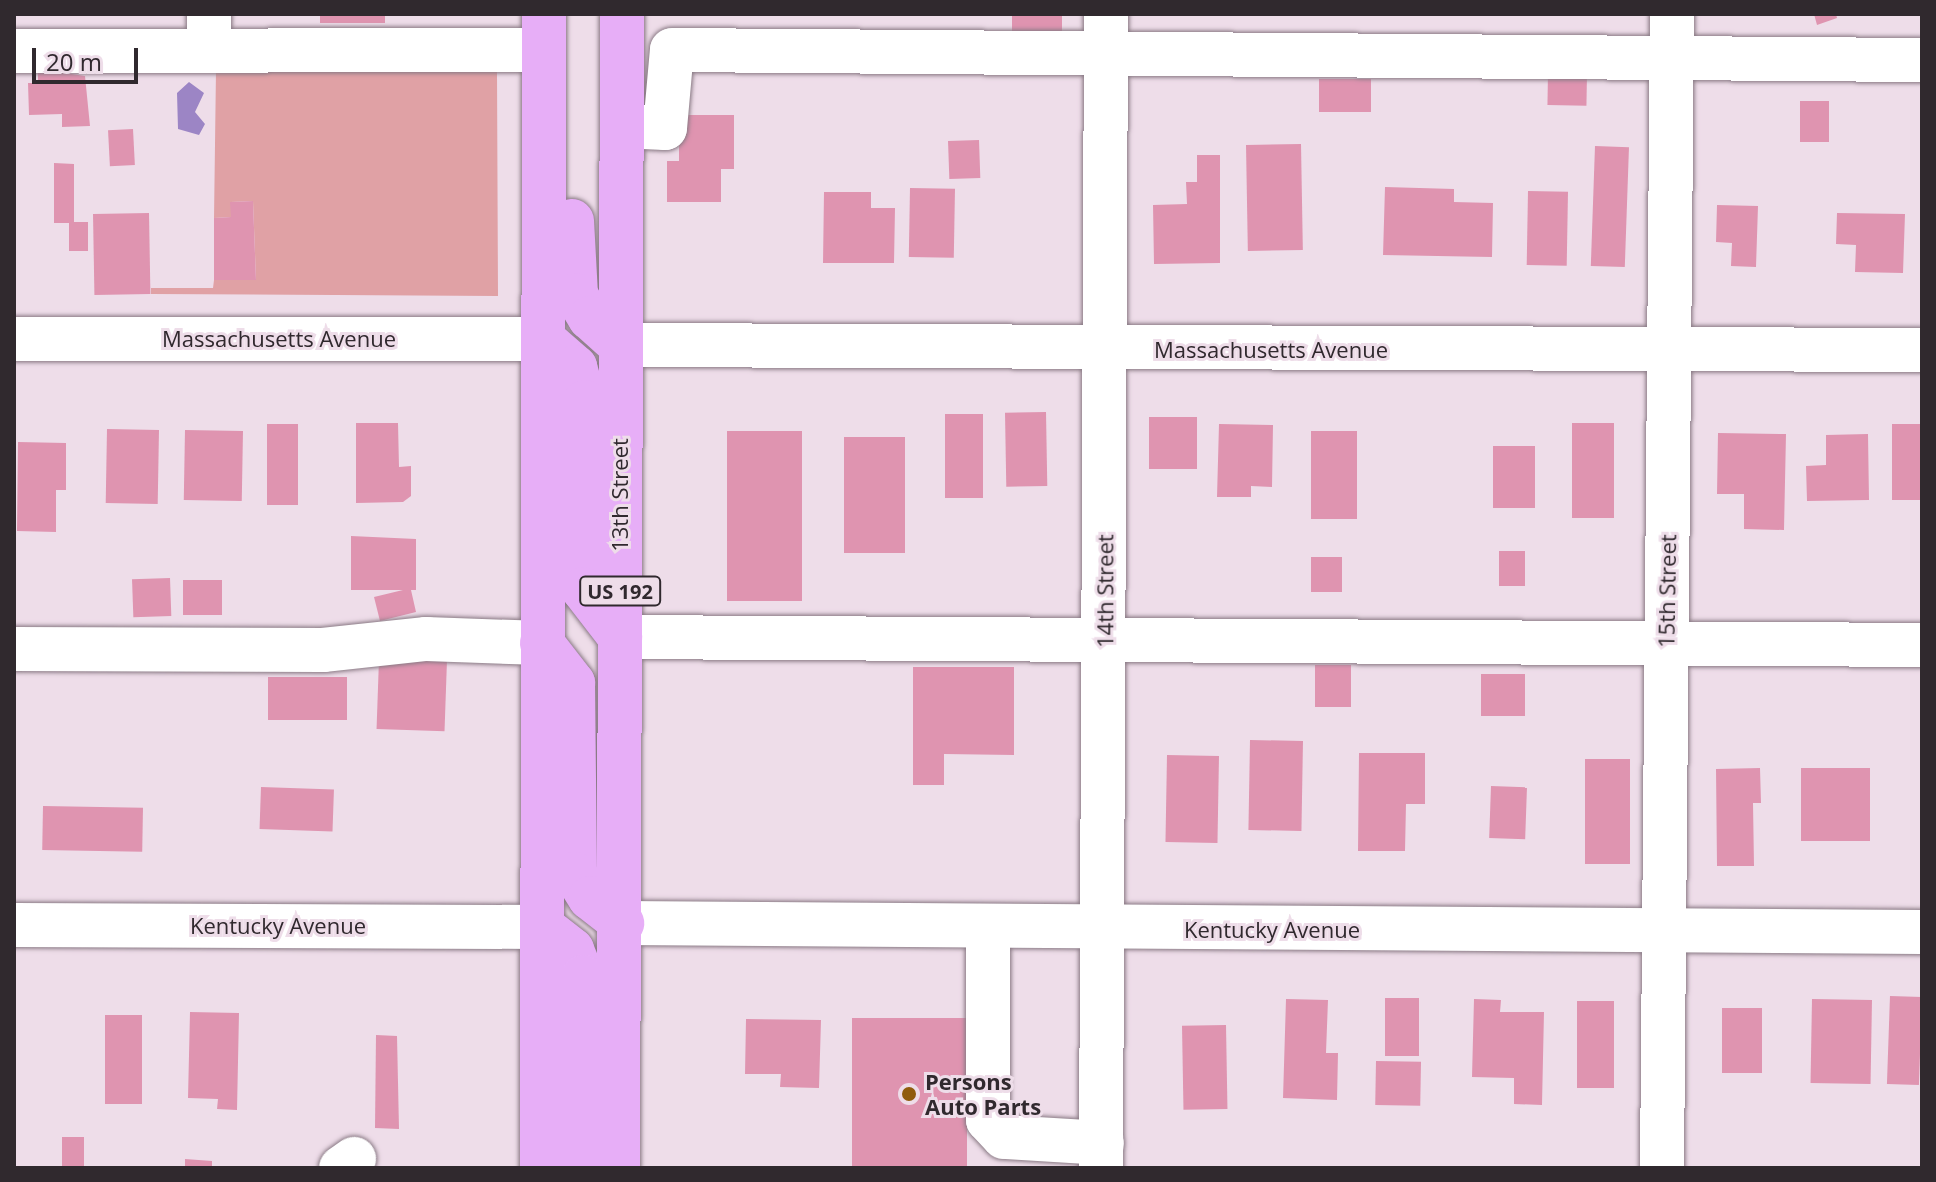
<!DOCTYPE html>
<html>
<head>
<meta charset="utf-8">
<style>
  body { margin:0 }
  #map { position:relative; width:1936px; height:1182px; overflow:hidden; background:#eedde9; font-family:"Open Sans",sans-serif }
  div>[style] { position:absolute }
  [style*='--x'] { left:calc(var(--x)*1px); top:calc(var(--y)*1px); width:calc(var(--w)*1px); rotate:calc(var(--a)*1deg) }
  .green>* { inset:0; background:#e0a1a5 }
  .water>* { inset:0; background:#9c85c5 }
  .building>* { inset:0; background:#df94b0; transform-origin:0 0 }
  .roads { filter:drop-shadow(0 0 2px #8a7a85) drop-shadow(0 0 2px #8a7a85) }
  .minor>* { height:44px; margin:-22px; padding:0 22px; transform-origin:22px; border-radius:22px; background:#fff }
  .highway>* { height:44px; margin:-22px; padding:0 22px; transform-origin:22px; border-radius:22px; background:#e7aef7 }
  .dots>* { width:22px; height:22px; translate:-50% -50%; box-sizing:border-box; border:4px solid #eedde9; border-radius:50% }
  span { translate:-50% -50%; white-space:nowrap; text-align:center; line-height:1.15; -webkit-text-stroke:6px #eedde9; paint-order:stroke }
  .shield-label span { padding:2px 6px; background:#eedde9; border:2px solid; border-radius:6px; -webkit-text-stroke-width:0 }
  .shield-label { font-size:20px; color:#30292e; font-weight:700 }
  .street-label { font-size:22px; color:#30292e }
  .poi-label { font-size:22px; color:#30292e; font-weight:700 }
  .left { translate:0 -50%; text-align:left }
  .frame { position:absolute; inset:0; border:16px solid #30292e; pointer-events:none }
  .scale { position:absolute; left:32px; top:48px; width:106px; height:36px; box-sizing:border-box; border:4px solid #30292e; border-top:0; padding-left:10px; font-size:24px; line-height:28px; white-space:nowrap; color:#30292e; -webkit-text-stroke:6px #eedde9; paint-order:stroke }
</style>
</head>
<body>
<div id="map">
  <div class="green">
    <div style="clip-path:polygon(387px 69px,497px 71px,498px 296px,151px 294px,151px 288px,213px 288px,214px 280px,256px 279px,253px 201px,231px 202px,231px 217px,214px 218px,216px 70px)"></div>
  </div>
  <div class="water">
    <div style="clip-path:polygon(189px 82px,204px 93px,195px 112px,205px 124px,199px 135px,178px 129px,177px 93px)"></div>
  </div>
  <div class="building">
    <div style="left:320px;top:14px;width:65px;height:9px"></div>
    <div style="left:1012px;top:14px;width:50px;height:22px"></div>
    <div style="clip-path:polygon(1814px 14px,1836px 14px,1837px 18px,1817px 25px)"></div>
    <div style="clip-path:polygon(38px 69px,85px 76px,90px 126px,62px 127px,62px 114px,29px 115px,28px 83px,38px 83px)"></div>
    <div style="left:1548px;top:73px;width:39px;height:32px;rotate:1deg"></div>
    <div style="left:1319px;top:79px;width:52px;height:33px"></div>
    <div style="left:1800px;top:101px;width:29px;height:41px"></div>
    <div style="clip-path:polygon(679px 115px,734px 115px,734px 169px,721px 169px,721px 202px,667px 202px,667px 161px,679px 161px)"></div>
    <div style="left:133px;top:129px;width:36px;height:25px;rotate:87deg"></div>
    <div style="left:979px;top:140px;width:38px;height:31px;rotate:88deg"></div>
    <div style="left:1301px;top:144px;width:106px;height:55px;rotate:89deg"></div>
    <div style="left:1595px;top:146px;width:34px;height:120px;rotate:2deg"></div>
    <div style="clip-path:polygon(1197px 155px,1220px 155px,1220px 263px,1154px 264px,1153px 205px,1187px 204px,1186px 182px,1197px 182px)"></div>
    <div style="clip-path:polygon(54px 163px,74px 164px,74px 222px,88px 222px,88px 251px,69px 251px,69px 223px,54px 223px)"></div>
    <div style="clip-path:polygon(1385px 187px,1454px 189px,1454px 202px,1493px 203px,1492px 257px,1383px 255px)"></div>
    <div style="left:910px;top:188px;width:45px;height:69px;rotate:1deg"></div>
    <div style="left:1528px;top:191px;width:40px;height:74px;rotate:1deg"></div>
    <div style="clip-path:polygon(824px 192px,871px 192px,871px 208px,895px 208px,894px 263px,823px 263px)"></div>
    <div style="clip-path:polygon(253px 201px,256px 280px,214px 280px,214px 218px,231px 217px,230px 202px)"></div>
    <div style="clip-path:polygon(1717px 205px,1758px 206px,1756px 267px,1731px 266px,1732px 243px,1716px 242px)"></div>
    <div style="left:149px;top:213px;width:81px;height:56px;rotate:89deg"></div>
    <div style="clip-path:polygon(1837px 213px,1905px 214px,1903px 273px,1855px 272px,1856px 245px,1836px 244px)"></div>
    <div style="left:1046px;top:412px;width:74px;height:41px;rotate:89deg"></div>
    <div style="left:945px;top:414px;width:38px;height:84px"></div>
    <div style="left:1149px;top:417px;width:48px;height:52px"></div>
    <div style="clip-path:polygon(356px 423px,398px 423px,399px 467px,411px 466px,411px 496px,403px 502px,356px 503px)"></div>
    <div style="left:1572px;top:423px;width:42px;height:95px"></div>
    <div style="left:267px;top:424px;width:31px;height:81px"></div>
    <div style="clip-path:polygon(1219px 424px,1273px 425px,1272px 487px,1251px 486px,1251px 497px,1217px 497px)"></div>
    <div style="left:1892px;top:424px;width:30px;height:76px"></div>
    <div style="left:107px;top:429px;width:52px;height:74px;rotate:1deg"></div>
    <div style="left:185px;top:430px;width:58px;height:70px;rotate:1deg"></div>
    <div style="left:727px;top:431px;width:75px;height:170px"></div>
    <div style="left:1311px;top:431px;width:46px;height:88px"></div>
    <div style="clip-path:polygon(1718px 433px,1786px 434px,1784px 530px,1744px 529px,1744px 494px,1717px 494px)"></div>
    <div style="clip-path:polygon(1868px 434px,1869px 500px,1807px 501px,1806px 466px,1826px 465px,1826px 435px)"></div>
    <div style="left:844px;top:437px;width:61px;height:116px"></div>
    <div style="clip-path:polygon(18px 442px,66px 443px,66px 490px,56px 490px,56px 532px,17px 531px)"></div>
    <div style="left:1493px;top:446px;width:42px;height:62px"></div>
    <div style="clip-path:polygon(351px 536px,416px 539px,416px 590px,411px 590px,416px 612px,380px 621px,374px 597px,403px 590px,351px 590px)"></div>
    <div style="left:1525px;top:551px;width:35px;height:26px;rotate:90deg"></div>
    <div style="left:1311px;top:557px;width:31px;height:35px"></div>
    <div style="left:170px;top:578px;width:38px;height:38px;rotate:88deg"></div>
    <div style="left:183px;top:580px;width:39px;height:35px"></div>
    <div style="left:379px;top:659px;width:68px;height:70px;rotate:2deg"></div>
    <div style="left:1315px;top:665px;width:36px;height:42px"></div>
    <div style="clip-path:polygon(913px 667px,1014px 667px,1014px 755px,944px 754px,944px 785px,913px 785px)"></div>
    <div style="left:1481px;top:674px;width:44px;height:42px"></div>
    <div style="left:347px;top:677px;width:43px;height:79px;rotate:90deg"></div>
    <div style="left:1250px;top:740px;width:53px;height:90px;rotate:1deg"></div>
    <div style="clip-path:polygon(1359px 753px,1425px 753px,1425px 804px,1406px 804px,1405px 851px,1358px 851px)"></div>
    <div style="left:1167px;top:755px;width:52px;height:87px;rotate:1deg"></div>
    <div style="left:1585px;top:759px;width:45px;height:105px"></div>
    <div style="clip-path:polygon(1760px 768px,1761px 803px,1753px 803px,1754px 866px,1717px 866px,1716px 769px)"></div>
    <div style="left:1801px;top:768px;width:69px;height:73px"></div>
    <div style="left:1491px;top:786px;width:36px;height:52px;rotate:2deg"></div>
    <div style="left:261px;top:787px;width:73px;height:42px;rotate:2deg"></div>
    <div style="left:43px;top:806px;width:100px;height:44px;rotate:1deg"></div>
    <div style="left:1890px;top:996px;width:32px;height:88px;rotate:2deg"></div>
    <div style="left:1385px;top:998px;width:34px;height:58px"></div>
    <div style="clip-path:polygon(1286px 999px,1328px 1000px,1326px 1053px,1338px 1053px,1337px 1100px,1283px 1098px)"></div>
    <div style="clip-path:polygon(1474px 999px,1501px 1000px,1500px 1012px,1544px 1012px,1542px 1105px,1514px 1104px,1514px 1078px,1472px 1077px)"></div>
    <div style="left:1812px;top:999px;width:60px;height:84px;rotate:1deg"></div>
    <div style="left:1577px;top:1001px;width:37px;height:87px"></div>
    <div style="left:1722px;top:1008px;width:40px;height:65px"></div>
    <div style="clip-path:polygon(190px 1012px,239px 1013px,237px 1110px,217px 1109px,218px 1099px,188px 1098px)"></div>
    <div style="left:105px;top:1015px;width:37px;height:89px"></div>
    <div style="left:852px;top:1018px;width:115px;height:150px"></div>
    <div style="clip-path:polygon(746px 1019px,821px 1020px,819px 1088px,780px 1087px,781px 1074px,745px 1074px)"></div>
    <div style="left:1226px;top:1025px;width:84px;height:44px;rotate:89deg"></div>
    <div style="clip-path:polygon(376px 1035px,397px 1036px,399px 1129px,375px 1128px)"></div>
    <div style="left:1376px;top:1061px;width:45px;height:44px;rotate:1deg"></div>
    <div style="left:62px;top:1137px;width:22px;height:31px"></div>
    <div style="clip-path:polygon(185px 1159px,212px 1161px,212px 1168px,185px 1168px)"></div>
  </div>
  <div class="roads">
    <div class="minor">
      <div style="--x:209;--y:14;--w:37;--a:90"></div>
      <div style="--x:14;--y:51;--w:529;--a:-0.11"></div>
      <div style="--x:622;--y:126;--w:43;--a:2.7"></div>
      <div style="--x:665;--y:128;--w:78;--a:-84.9"></div>
      <div style="--x:672;--y:50;--w:1250;--a:0.46"></div>
      <div style="--x:14;--y:339;--w:529;--a:0"></div>
      <div style="--x:620;--y:345;--w:1302;--a:0.22"></div>
      <div style="--x:620;--y:637;--w:1302;--a:0.35"></div>
      <div style="--x:14;--y:649;--w:309;--a:0.2"></div>
      <div style="--x:323;--y:650;--w:104;--a:-6.1"></div>
      <div style="--x:426;--y:639;--w:116;--a:2"></div>
      <div style="--x:622;--y:923;--w:1300;--a:0.4"></div>
      <div style="--x:14;--y:925;--w:529;--a:0.22"></div>
      <div style="--x:988;--y:928;--w:192;--a:90"></div>
      <div style="--x:988;--y:1120;--w:23;--a:47"></div>
      <div style="--x:1004;--y:1137;--w:98;--a:3.5"></div>
      <div style="--x:341;--y:1168;--w:16;--a:-35"></div>
      <div style="--x:1101;--y:1168;--w:1154;--a:-89.75"></div>
      <div style="--x:1662;--y:1168;--w:1154;--a:-89.5"></div>
    </div>
    <div class="highway">
      <div style="--x:572;--y:221;--w:74;--a:86.9"></div>
      <div style="--x:576;--y:295;--w:27;--a:59"></div>
      <div style="--x:590;--y:318;--w:40;--a:42"></div>
      <div style="--x:543;--y:339;--w:43;--a:41.2"></div>
      <div style="--x:575;--y:367;--w:36;--a:74"></div>
      <div style="--x:585;--y:402;--w:187;--a:90.6"></div>
      <div style="--x:583;--y:589;--w:61;--a:52.4"></div>
      <div style="--x:542;--y:643;--w:51;--a:52.2"></div>
      <div style="--x:573;--y:683;--w:191;--a:89.4"></div>
      <div style="--x:575;--y:874;--w:28;--a:58"></div>
      <div style="--x:590;--y:898;--w:41;--a:38"></div>
      <div style="--x:543;--y:927;--w:37;--a:38"></div>
      <div style="--x:572;--y:950;--w:29;--a:68"></div>
      <div style="--x:583;--y:977;--w:191;--a:90.6"></div>
      <div style="--x:542;--y:1168;--w:1154;--a:-89.9"></div>
      <div style="--x:618;--y:1168;--w:1154;--a:-89.8"></div>
    </div>
  </div>
  <div class="dots">
    <div style="left:909px;top:1094px;background:#905c0d"></div>
  </div>
  <div class="shield-label">
    <span style="left:620px;top:591px">US 192</span>
  </div>
  <div class="street-label">
    <span style="left:279px;top:339px">Massachusetts Avenue</span>
    <span style="left:1271px;top:350px">Massachusetts Avenue</span>
    <span style="left:620px;top:495px;rotate:-90deg">13th Street</span>
    <span style="left:1105px;top:591px;rotate:-90deg">14th Street</span>
    <span style="left:1667px;top:591px;rotate:-89deg">15th Street</span>
    <span style="left:278px;top:926px">Kentucky Avenue</span>
    <span style="left:1272px;top:930px">Kentucky Avenue</span>
  </div>
  <div class="poi-label">
    <span class="left" style="left:925px;top:1094px">Persons<br>Auto Parts</span>
  </div>
  <div class="frame"></div>
  <div class="scale">20 m</div>
</div>
</body>
</html>
